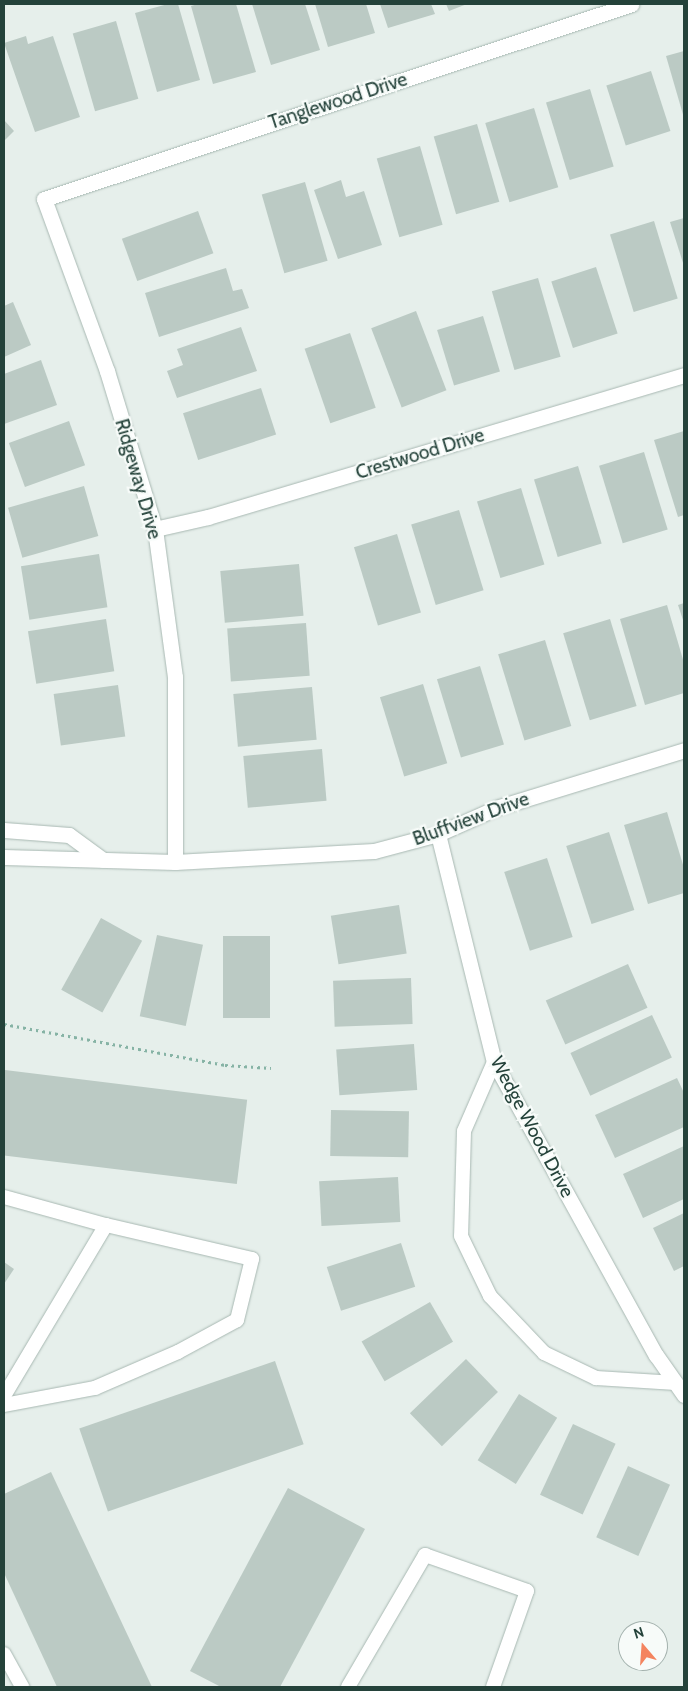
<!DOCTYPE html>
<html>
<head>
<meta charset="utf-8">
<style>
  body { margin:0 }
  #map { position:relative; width:688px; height:1691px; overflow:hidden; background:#e6efeb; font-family:Cabin,sans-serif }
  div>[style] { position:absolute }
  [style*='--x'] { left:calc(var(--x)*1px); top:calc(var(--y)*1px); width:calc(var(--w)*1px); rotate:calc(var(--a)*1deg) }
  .building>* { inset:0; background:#bbcac4; transform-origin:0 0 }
  .path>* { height:3px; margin-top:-1.5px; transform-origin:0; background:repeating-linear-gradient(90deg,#86b3a5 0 2.5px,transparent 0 6.5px) }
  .roads { filter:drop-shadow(0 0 1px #a8b8b2) drop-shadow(0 0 1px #a8b8b2) }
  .service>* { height:14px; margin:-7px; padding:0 7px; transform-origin:7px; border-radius:7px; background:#fff }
  .minor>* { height:15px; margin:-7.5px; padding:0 7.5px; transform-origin:7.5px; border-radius:7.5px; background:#fff }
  span { translate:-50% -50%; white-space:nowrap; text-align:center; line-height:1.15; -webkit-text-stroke:4.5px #f7fbf9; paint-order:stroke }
  .street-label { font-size:19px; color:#24423a }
  .frame { position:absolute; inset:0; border:5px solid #24423a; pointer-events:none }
  .north { position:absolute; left:618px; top:1621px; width:50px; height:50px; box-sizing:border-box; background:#f7fbf9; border:1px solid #a3b1ad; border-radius:50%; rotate:342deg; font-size:14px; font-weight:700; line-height:20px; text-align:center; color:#24423a }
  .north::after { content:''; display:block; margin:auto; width:18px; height:22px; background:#f4845f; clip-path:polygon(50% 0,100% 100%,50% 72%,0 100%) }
</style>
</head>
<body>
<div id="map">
  <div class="building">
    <div style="clip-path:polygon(168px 4px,178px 4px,200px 80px,157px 92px,135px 13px)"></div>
    <div style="clip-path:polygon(198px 4px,236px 4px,256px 72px,213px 84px,191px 6px)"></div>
    <div style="clip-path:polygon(252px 4px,305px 4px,320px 50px,271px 65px)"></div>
    <div style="clip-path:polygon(315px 4px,366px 4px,375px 33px,328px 47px)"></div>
    <div style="clip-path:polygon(380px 4px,431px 4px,435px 14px,388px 28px)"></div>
    <div style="clip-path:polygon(446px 4px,467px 4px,449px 11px)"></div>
    <div style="left:116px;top:21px;width:81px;height:45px;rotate:74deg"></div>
    <div style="clip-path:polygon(26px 36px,28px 44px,53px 36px,80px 117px,35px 132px,4px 43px)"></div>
    <div style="clip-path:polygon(684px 51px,684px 118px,666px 56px)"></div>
    <div style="left:651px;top:71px;width:63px;height:47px;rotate:72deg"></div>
    <div style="left:590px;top:89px;width:81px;height:46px;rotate:73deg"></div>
    <div style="left:534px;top:108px;width:83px;height:51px;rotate:73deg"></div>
    <div style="clip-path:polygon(4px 120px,14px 131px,4px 141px)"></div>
    <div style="left:477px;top:124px;width:81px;height:45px;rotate:74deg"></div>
    <div style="left:420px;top:146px;width:82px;height:45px;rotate:74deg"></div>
    <div style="clip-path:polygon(341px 180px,346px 197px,364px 191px,382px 245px,338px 259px,314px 190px)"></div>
    <div style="left:305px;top:182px;width:82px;height:45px;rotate:74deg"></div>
    <div style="left:198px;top:211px;width:45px;height:81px;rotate:70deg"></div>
    <div style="clip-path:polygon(684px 218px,684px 266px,670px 222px)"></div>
    <div style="left:654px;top:221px;width:81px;height:46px;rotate:73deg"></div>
    <div style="left:596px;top:267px;width:70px;height:47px;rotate:72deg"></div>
    <div style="clip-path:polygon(226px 268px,233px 291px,242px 289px,249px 308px,159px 337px,145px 293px)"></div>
    <div style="left:538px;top:278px;width:82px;height:48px;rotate:74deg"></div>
    <div style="clip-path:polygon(13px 302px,31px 345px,4px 357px,4px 306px)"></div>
    <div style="left:416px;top:311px;width:85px;height:48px;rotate:69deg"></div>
    <div style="left:483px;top:316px;width:58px;height:48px;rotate:73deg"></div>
    <div style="clip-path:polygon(241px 327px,257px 371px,177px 398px,167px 371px,183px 365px,177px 349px)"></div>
    <div style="left:350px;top:333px;width:79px;height:48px;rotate:71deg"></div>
    <div style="clip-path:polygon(41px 360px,57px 405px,4px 424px,4px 374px)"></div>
    <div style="left:261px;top:388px;width:49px;height:82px;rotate:72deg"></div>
    <div style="left:69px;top:421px;width:47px;height:64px;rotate:70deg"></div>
    <div style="clip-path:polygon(684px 431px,684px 515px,678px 517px,654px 440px)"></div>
    <div style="left:644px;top:452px;width:81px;height:47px;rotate:73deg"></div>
    <div style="left:578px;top:466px;width:81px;height:46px;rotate:73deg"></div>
    <div style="left:84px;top:486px;width:52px;height:79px;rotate:74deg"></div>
    <div style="left:521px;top:488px;width:80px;height:46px;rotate:73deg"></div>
    <div style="left:459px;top:510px;width:84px;height:50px;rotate:73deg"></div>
    <div style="left:397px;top:534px;width:82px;height:45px;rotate:73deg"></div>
    <div style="left:99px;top:554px;width:54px;height:79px;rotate:81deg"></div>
    <div style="left:299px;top:564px;width:52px;height:79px;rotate:85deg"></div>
    <div style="clip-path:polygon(684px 603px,684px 623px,678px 605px)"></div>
    <div style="clip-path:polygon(667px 605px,684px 663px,684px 693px,645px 705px,620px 619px)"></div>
    <div style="left:106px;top:619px;width:53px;height:79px;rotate:81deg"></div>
    <div style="left:610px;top:619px;width:91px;height:49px;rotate:73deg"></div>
    <div style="left:306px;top:623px;width:53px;height:79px;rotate:86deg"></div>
    <div style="left:545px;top:640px;width:90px;height:49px;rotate:73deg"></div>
    <div style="left:480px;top:666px;width:82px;height:45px;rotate:73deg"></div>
    <div style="left:423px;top:684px;width:83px;height:45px;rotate:73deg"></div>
    <div style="left:118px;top:685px;width:52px;height:65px;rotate:82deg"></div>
    <div style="left:312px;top:687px;width:53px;height:79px;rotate:85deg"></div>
    <div style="left:322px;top:749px;width:52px;height:79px;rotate:85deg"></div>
    <div style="clip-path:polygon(667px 812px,684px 868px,684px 893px,648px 904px,624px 825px)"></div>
    <div style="left:609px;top:832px;width:82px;height:45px;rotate:72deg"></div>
    <div style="left:547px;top:858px;width:83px;height:45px;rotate:72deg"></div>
    <div style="left:399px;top:905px;width:49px;height:69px;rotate:81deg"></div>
    <div style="left:101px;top:918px;width:47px;height:82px;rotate:29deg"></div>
    <div style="left:157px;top:935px;width:47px;height:83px;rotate:12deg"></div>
    <div style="left:223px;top:936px;width:47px;height:82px"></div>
    <div style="left:628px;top:964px;width:48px;height:90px;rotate:66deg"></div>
    <div style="left:411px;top:978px;width:46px;height:78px;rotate:88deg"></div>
    <div style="left:652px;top:1015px;width:47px;height:90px;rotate:65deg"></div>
    <div style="left:414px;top:1044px;width:46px;height:78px;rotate:86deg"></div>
    <div style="left:5px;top:1070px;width:244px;height:85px;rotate:7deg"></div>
    <div style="clip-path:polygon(677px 1078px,684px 1093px,684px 1127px,615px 1158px,595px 1115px)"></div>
    <div style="left:331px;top:1110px;width:78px;height:46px;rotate:1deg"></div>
    <div style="clip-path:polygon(684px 1146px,684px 1199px,643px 1218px,623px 1174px)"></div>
    <div style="left:398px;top:1177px;width:45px;height:79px;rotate:87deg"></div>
    <div style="clip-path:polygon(684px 1213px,684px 1266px,674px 1271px,653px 1228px)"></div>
    <div style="left:401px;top:1243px;width:46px;height:78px;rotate:72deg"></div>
    <div style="clip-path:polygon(4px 1262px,14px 1269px,4px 1284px)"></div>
    <div style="left:430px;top:1302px;width:46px;height:79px;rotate:60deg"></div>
    <div style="left:466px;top:1359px;width:46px;height:78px;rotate:46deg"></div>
    <div style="left:275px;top:1361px;width:88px;height:207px;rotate:71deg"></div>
    <div style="left:519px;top:1394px;width:45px;height:78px;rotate:32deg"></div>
    <div style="left:573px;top:1424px;width:47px;height:78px;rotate:25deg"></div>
    <div style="left:628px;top:1466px;width:46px;height:78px;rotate:24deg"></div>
    <div style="clip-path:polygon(51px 1472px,152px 1687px,57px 1687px,4px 1573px,4px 1494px)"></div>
    <div style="clip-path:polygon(288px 1488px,365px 1529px,280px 1687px,221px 1687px,190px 1671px)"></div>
  </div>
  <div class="path">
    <div style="--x:4;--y:1024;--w:225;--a:10.5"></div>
    <div style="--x:225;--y:1065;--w:46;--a:3.7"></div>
  </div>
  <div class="roads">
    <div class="service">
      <div style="--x:494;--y:1062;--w:75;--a:113.5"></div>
      <div style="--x:464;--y:1131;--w:105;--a:91.6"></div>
      <div style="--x:461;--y:1236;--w:67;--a:64.2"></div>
      <div style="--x:490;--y:1296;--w:79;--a:46.5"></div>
      <div style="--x:544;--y:1353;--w:58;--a:25.7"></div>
      <div style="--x:596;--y:1378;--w:80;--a:3.6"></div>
      <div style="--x:4;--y:1197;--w:106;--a:15.4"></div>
      <div style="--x:4;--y:1396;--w:199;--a:-59.2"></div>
      <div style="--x:106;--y:1225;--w:150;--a:13.1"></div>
      <div style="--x:252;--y:1259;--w:63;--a:103.8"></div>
      <div style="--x:237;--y:1320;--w:67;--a:151.5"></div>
      <div style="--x:178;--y:1352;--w:90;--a:156.6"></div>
      <div style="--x:95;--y:1388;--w:93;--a:169.4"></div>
      <div style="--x:4;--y:1654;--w:38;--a:61"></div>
      <div style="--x:348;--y:1687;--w:153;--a:-59.7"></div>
      <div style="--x:425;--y:1555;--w:108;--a:19.4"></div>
      <div style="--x:527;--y:1591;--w:102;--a:109.5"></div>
    </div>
    <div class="minor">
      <div style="--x:155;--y:529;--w:54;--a:-12.8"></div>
      <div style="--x:208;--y:517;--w:497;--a:-16.6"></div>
      <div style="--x:4;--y:830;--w:65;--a:4.4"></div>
      <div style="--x:69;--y:835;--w:42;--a:36.3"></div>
      <div style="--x:438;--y:834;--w:235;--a:76.2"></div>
      <div style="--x:494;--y:1062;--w:335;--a:61.1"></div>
      <div style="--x:656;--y:1355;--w:49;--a:55"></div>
      <div style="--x:4;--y:857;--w:171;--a:1.7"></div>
      <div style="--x:175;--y:862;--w:199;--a:-3.2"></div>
      <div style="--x:374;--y:851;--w:66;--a:-14.9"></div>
      <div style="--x:438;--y:834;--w:64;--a:-24.1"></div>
      <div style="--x:496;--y:808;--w:197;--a:-17.1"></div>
      <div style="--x:175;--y:862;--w:185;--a:-90"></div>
      <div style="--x:175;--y:677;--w:149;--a:-97.7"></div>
      <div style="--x:155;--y:529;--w:165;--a:-106.9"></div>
      <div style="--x:107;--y:371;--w:183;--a:-110.1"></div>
      <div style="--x:44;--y:199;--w:619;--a:-18.35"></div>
    </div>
  </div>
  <div class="street-label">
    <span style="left:338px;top:101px;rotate:-18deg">Tanglewood Drive</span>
    <span style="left:420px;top:454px;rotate:-17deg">Crestwood Drive</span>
    <span style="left:138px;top:479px;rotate:74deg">Ridgeway Drive</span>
    <span style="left:471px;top:819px;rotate:-20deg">Bluffview Drive</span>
    <span style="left:532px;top:1127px;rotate:62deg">Wedge Wood Drive</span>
  </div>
  <div class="frame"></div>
  <div class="north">N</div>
</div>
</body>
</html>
